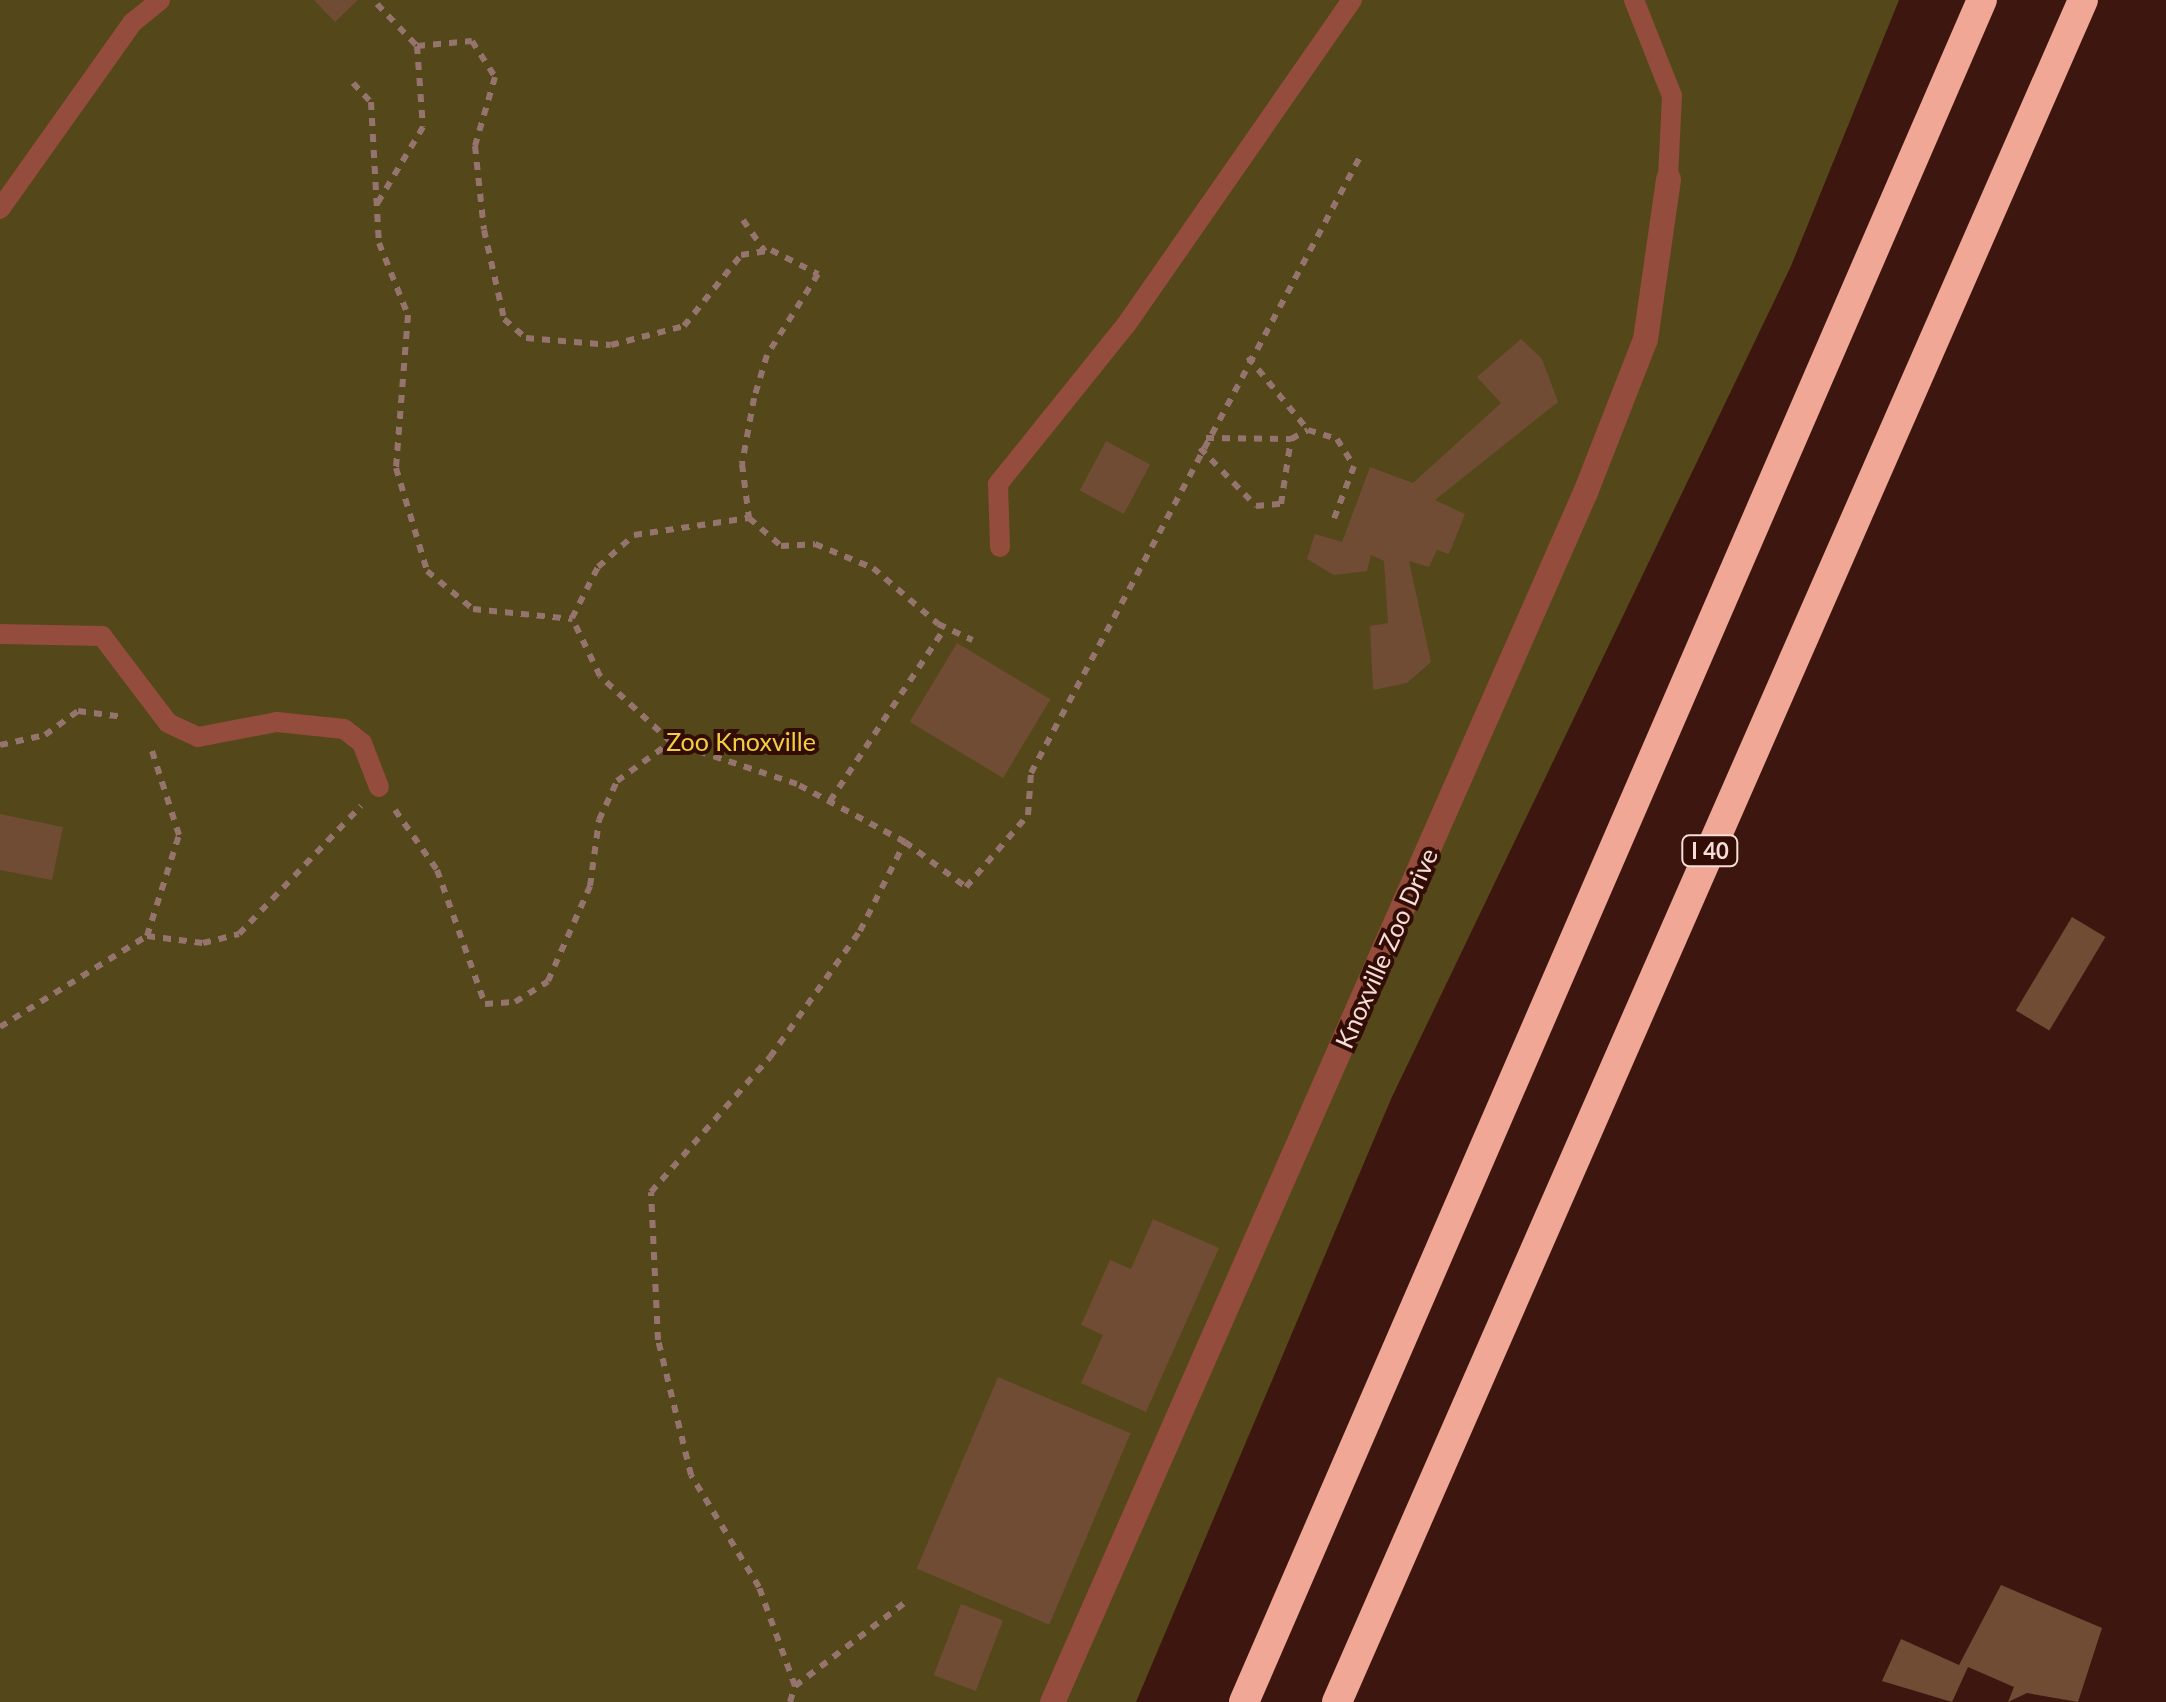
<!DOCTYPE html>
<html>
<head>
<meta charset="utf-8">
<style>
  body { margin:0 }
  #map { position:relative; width:2166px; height:1702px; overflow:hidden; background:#3d170f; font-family:Lato,sans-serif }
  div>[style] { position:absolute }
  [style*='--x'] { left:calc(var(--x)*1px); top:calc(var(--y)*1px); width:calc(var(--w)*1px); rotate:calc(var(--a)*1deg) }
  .green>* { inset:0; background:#544719 }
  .building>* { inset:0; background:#704c34; transform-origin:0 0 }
  .path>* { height:6px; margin-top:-3px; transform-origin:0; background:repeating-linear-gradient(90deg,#95746d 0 8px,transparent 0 16px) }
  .lane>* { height:20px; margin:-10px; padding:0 10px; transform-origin:10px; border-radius:10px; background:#944c3c }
  .street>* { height:25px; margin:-12.5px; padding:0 12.5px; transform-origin:12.5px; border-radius:12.5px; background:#944c3c }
  .highway>* { height:30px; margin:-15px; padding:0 15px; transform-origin:15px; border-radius:15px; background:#f0a796 }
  span { translate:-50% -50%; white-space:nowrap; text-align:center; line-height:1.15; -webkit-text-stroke:8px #320d06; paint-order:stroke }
  .shield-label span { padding:2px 8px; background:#320d06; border:2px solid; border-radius:8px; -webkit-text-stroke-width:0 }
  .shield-label { font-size:22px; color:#f7ddd7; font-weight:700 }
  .park-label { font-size:25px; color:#f3ce41 }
  .street-label { font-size:25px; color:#f7ddd7 }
</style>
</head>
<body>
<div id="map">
  <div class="green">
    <div style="clip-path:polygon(0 0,1899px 0,1791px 266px,1391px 1099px,1136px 1702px,0 1702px)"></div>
  </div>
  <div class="building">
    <div style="clip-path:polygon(314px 0,358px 0,335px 22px)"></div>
    <div style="clip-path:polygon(1521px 339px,1542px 359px,1558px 402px,1435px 500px,1465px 514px,1449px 554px,1437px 550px,1429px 567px,1409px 561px,1431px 662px,1407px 683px,1373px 690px,1370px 626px,1388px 623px,1384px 561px,1371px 555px,1367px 571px,1334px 575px,1307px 559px,1315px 534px,1342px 542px,1370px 467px,1413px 483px,1501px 403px,1477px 377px)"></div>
    <div style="left:1106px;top:441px;width:50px;height:56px;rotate:28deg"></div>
    <div style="left:957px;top:643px;width:109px;height:92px;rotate:31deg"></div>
    <div style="clip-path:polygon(0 814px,63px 827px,52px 880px,0 870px)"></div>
    <div style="left:2072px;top:917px;width:39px;height:109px;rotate:31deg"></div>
    <div style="clip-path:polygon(1153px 1219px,1219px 1248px,1146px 1412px,1081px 1383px,1103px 1335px,1081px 1325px,1110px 1260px,1131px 1269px)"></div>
    <div style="left:998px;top:1377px;width:144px;height:208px;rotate:23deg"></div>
    <div style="clip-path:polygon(2001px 1585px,2102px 1628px,2078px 1702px,2027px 1693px,2008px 1702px,2014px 1687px,1968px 1667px,1952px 1702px,1882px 1681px,1901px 1639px,1959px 1665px)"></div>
    <div style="left:961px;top:1604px;width:45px;height:76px;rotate:21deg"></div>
  </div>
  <div class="path">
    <div style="--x:377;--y:4;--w:58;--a:46.4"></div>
    <div style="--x:417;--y:46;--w:81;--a:85.8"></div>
    <div style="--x:423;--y:127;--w:90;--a:120.9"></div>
    <div style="--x:417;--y:46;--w:55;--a:-5.2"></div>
    <div style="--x:472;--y:41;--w:43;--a:57.4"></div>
    <div style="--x:495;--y:77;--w:72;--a:106.2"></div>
    <div style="--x:475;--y:146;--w:84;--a:83.9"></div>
    <div style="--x:484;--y:230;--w:91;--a:77.3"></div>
    <div style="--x:504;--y:319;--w:29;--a:41"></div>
    <div style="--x:526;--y:338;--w:85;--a:4.7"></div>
    <div style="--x:611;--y:345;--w:75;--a:-14.6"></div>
    <div style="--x:684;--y:326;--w:91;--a:-51.2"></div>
    <div style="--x:741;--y:255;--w:30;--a:-9"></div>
    <div style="--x:771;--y:250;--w:53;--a:27.1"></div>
    <div style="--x:818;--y:274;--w:96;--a:122.2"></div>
    <div style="--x:767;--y:355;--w:45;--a:106.8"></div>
    <div style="--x:754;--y:398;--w:67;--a:100.3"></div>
    <div style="--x:742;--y:464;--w:54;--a:82.6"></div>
    <div style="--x:353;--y:83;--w:26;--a:47"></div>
    <div style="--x:371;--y:102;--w:141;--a:86.8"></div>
    <div style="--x:379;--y:243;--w:78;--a:68.1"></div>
    <div style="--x:408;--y:315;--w:153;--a:94.5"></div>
    <div style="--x:396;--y:468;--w:108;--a:73.2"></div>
    <div style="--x:427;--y:571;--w:60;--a:39.6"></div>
    <div style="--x:473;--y:609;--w:100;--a:5.8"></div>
    <div style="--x:743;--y:220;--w:38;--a:55"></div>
    <div style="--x:1248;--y:357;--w:94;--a:50.6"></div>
    <div style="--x:1308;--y:430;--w:30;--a:17"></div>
    <div style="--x:1337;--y:439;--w:32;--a:58"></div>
    <div style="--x:1354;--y:466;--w:62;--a:110.8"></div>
    <div style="--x:1206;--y:438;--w:85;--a:0.7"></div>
    <div style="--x:1291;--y:439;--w:19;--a:-28"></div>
    <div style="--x:1200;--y:448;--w:81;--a:46"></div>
    <div style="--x:1256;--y:506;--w:25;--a:-5"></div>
    <div style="--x:1281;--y:504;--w:66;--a:-81.3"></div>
    <div style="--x:0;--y:745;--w:46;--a:-12.5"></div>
    <div style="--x:45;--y:735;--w:41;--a:-36"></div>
    <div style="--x:78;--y:711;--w:46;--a:7.4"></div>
    <div style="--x:830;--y:801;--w:208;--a:-56.4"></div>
    <div style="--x:395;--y:810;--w:73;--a:55"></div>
    <div style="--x:437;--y:870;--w:142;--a:70.3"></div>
    <div style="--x:485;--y:1004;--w:30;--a:-4"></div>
    <div style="--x:515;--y:1002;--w:39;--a:-32"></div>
    <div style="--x:548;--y:981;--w:104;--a:-66.1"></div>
    <div style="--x:590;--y:886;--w:67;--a:-82.2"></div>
    <div style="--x:599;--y:820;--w:43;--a:-65.2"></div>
    <div style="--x:617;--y:781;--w:67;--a:-35.8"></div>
    <div style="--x:905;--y:842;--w:76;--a:36.4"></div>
    <div style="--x:966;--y:887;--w:95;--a:-49.3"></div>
    <div style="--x:1028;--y:815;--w:42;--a:-85.9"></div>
    <div style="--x:1031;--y:773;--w:703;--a:-61.9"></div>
    <div style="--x:147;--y:936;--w:106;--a:-72.4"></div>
    <div style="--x:179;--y:835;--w:91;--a:-107.8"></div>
    <div style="--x:0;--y:1027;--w:173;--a:-31.8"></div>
    <div style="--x:147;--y:936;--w:56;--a:7.1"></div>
    <div style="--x:203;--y:943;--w:37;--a:-14"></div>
    <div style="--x:239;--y:934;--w:177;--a:-46.4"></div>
    <div style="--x:795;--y:1686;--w:141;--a:-37.2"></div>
    <div style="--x:790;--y:1702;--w:17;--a:-73"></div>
    <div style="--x:795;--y:1686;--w:105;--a:-110"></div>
    <div style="--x:759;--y:1587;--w:131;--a:-121.3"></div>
    <div style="--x:691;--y:1475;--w:139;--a:-103.7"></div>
    <div style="--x:658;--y:1340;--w:148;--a:-92.7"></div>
    <div style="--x:651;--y:1192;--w:180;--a:-48.6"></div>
    <div style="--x:770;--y:1057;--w:155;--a:-54.5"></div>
    <div style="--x:860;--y:931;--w:100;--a:-63.2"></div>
    <div style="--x:905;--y:842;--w:123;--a:-151.8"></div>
    <div style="--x:797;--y:784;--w:133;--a:-161.6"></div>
    <div style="--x:671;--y:742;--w:97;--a:-137.1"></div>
    <div style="--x:600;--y:676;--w:64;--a:-115.8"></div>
    <div style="--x:572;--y:618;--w:57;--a:-63"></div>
    <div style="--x:598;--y:567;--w:48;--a:-41.6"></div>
    <div style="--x:634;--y:535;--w:116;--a:-8.4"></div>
    <div style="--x:749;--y:518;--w:43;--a:41.2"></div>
    <div style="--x:781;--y:546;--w:34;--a:-3"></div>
    <div style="--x:815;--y:544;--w:63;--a:22.5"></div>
    <div style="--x:873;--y:568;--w:86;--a:40.7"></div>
    <div style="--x:938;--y:624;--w:38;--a:25"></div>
  </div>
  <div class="lane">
    <div style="--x:1634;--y:0;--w:103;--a:68.4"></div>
    <div style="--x:1672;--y:96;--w:83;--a:92.8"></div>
    <div style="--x:0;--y:209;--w:228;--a:-54.6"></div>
    <div style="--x:132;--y:23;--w:36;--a:-39"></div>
    <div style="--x:1000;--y:547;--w:63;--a:-91.8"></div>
    <div style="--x:998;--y:484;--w:204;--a:-51.2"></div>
    <div style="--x:1126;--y:325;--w:396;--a:-55.2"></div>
    <div style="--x:0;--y:634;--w:102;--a:1.1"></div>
    <div style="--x:102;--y:636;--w:109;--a:52.8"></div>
    <div style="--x:168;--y:723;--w:33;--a:25"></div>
    <div style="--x:198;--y:737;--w:80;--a:-10.8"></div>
    <div style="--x:277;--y:722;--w:67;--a:6"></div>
    <div style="--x:344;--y:729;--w:23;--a:38"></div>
    <div style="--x:362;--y:743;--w:47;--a:68.9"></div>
  </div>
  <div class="street">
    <div style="--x:1052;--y:1702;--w:1322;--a:-66.23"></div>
    <div style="--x:1585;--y:492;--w:164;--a:-68.6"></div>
    <div style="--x:1645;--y:339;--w:162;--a:-81.8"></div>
  </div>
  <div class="highway">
    <div style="--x:1244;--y:1702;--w:1855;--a:-66.56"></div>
    <div style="--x:1337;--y:1702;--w:1858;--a:-66.33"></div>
  </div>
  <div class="shield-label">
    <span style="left:1710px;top:851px">I 40</span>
  </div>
  <div class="park-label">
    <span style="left:741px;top:741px">Zoo Knoxville</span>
  </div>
  <div class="street-label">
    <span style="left:1386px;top:948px;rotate:-66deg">Knoxville Zoo Drive</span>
  </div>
</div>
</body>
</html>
